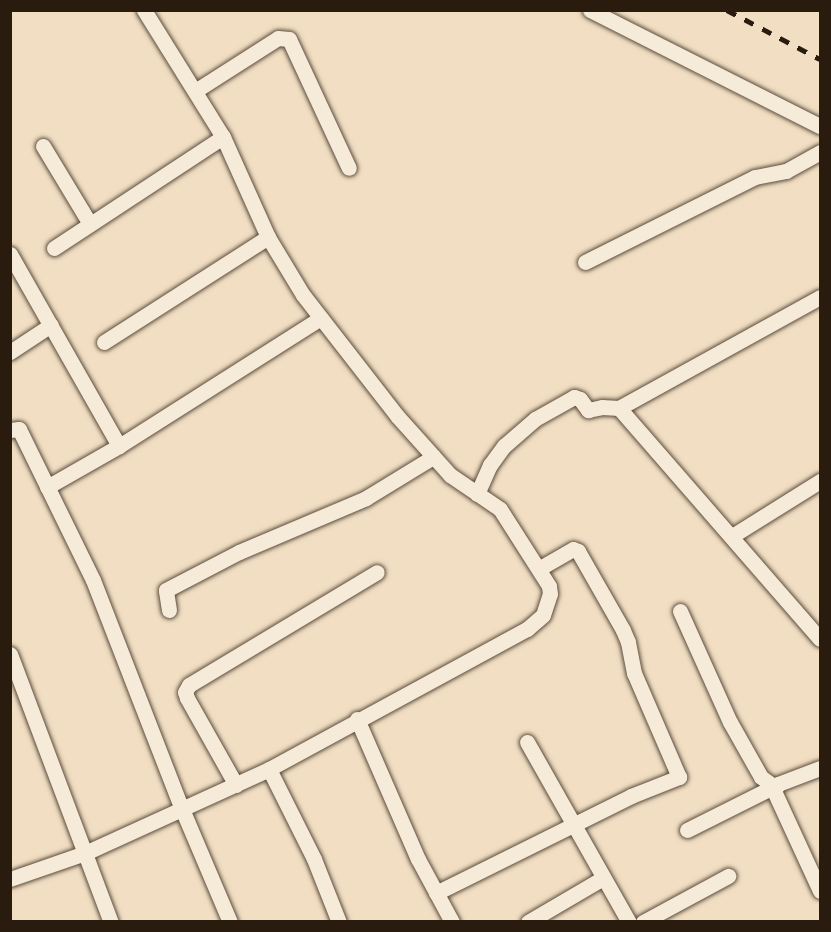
<!DOCTYPE html>
<html>
<head>
<meta charset="utf-8">
<style>
  body { margin:0 }
  #map { position:relative; width:831px; height:932px; overflow:hidden; background:#f1dec3; font-family:"EB Garamond",serif }
  div>[style] { position:absolute }
  [style*='--x'] { left:calc(var(--x)*1px); top:calc(var(--y)*1px); width:calc(var(--w)*1px); rotate:calc(var(--a)*1deg) }
  .roads { filter:drop-shadow(0 0 2px #5b4c3b) drop-shadow(0 0 2px #5b4c3b) }
  .street>* { height:15px; margin:-7.5px; padding:0 7.5px; transform-origin:7.5px; border-radius:7.5px; background:#f6ead8 }
  .rail>* { height:4.5px; margin-top:-2.25px; transform-origin:0; background:repeating-linear-gradient(90deg,#291b0e 0 10px,transparent 0 20px) }
  span { translate:-50% -50%; white-space:nowrap; text-align:center; line-height:1.15; -webkit-text-stroke:4.5px #f6ead8; paint-order:stroke }
  .frame { position:absolute; inset:0; border:12px solid #291b0e; pointer-events:none }
</style>
</head>
<body>
<div id="map">
  <div class="roads">
    <div class="street">
      <div style="--x:590;--y:10;--w:258;--a:26.8"></div>
      <div style="--x:195;--y:91;--w:98;--a:-32.6"></div>
      <div style="--x:278;--y:38;--w:11;--a:5"></div>
      <div style="--x:289;--y:39;--w:142;--a:65.1"></div>
      <div style="--x:43;--y:146;--w:91;--a:58.9"></div>
      <div style="--x:54;--y:248;--w:202;--a:-33.3"></div>
      <div style="--x:10;--y:254;--w:221;--a:60.4"></div>
      <div style="--x:585;--y:262;--w:190;--a:-26.6"></div>
      <div style="--x:755;--y:177;--w:32;--a:-11"></div>
      <div style="--x:786;--y:171;--w:39;--a:-29"></div>
      <div style="--x:820;--y:297;--w:230;--a:151.1"></div>
      <div style="--x:619;--y:408;--w:306;--a:49"></div>
      <div style="--x:104;--y:342;--w:195;--a:-32.6"></div>
      <div style="--x:10;--y:352;--w:49;--a:-33.4"></div>
      <div style="--x:10;--y:430;--w:9;--a:-6"></div>
      <div style="--x:19;--y:429;--w:168;--a:63.9"></div>
      <div style="--x:93;--y:580;--w:246;--a:68.8"></div>
      <div style="--x:182;--y:809;--w:123;--a:67"></div>
      <div style="--x:47;--y:487;--w:83;--a:-29.7"></div>
      <div style="--x:119;--y:446;--w:239;--a:-32.4"></div>
      <div style="--x:477;--y:494;--w:32;--a:-66"></div>
      <div style="--x:490;--y:465;--w:24;--a:-54"></div>
      <div style="--x:504;--y:446;--w:41;--a:-41.1"></div>
      <div style="--x:535;--y:419;--w:45;--a:-29.4"></div>
      <div style="--x:574;--y:397;--w:6;--a:18"></div>
      <div style="--x:580;--y:399;--w:14;--a:54"></div>
      <div style="--x:588;--y:410;--w:14;--a:-12"></div>
      <div style="--x:602;--y:407;--w:17;--a:3"></div>
      <div style="--x:732;--y:536;--w:104;--a:-32"></div>
      <div style="--x:169;--y:610;--w:20;--a:-99"></div>
      <div style="--x:166;--y:590;--w:82;--a:-27.5"></div>
      <div style="--x:239;--y:552;--w:138;--a:-23"></div>
      <div style="--x:366;--y:498;--w:79;--a:-31.5"></div>
      <div style="--x:680;--y:611;--w:122;--a:65.8"></div>
      <div style="--x:730;--y:722;--w:63;--a:60.6"></div>
      <div style="--x:761;--y:777;--w:17;--a:36"></div>
      <div style="--x:10;--y:654;--w:286;--a:69.4"></div>
      <div style="--x:357;--y:719;--w:153;--a:66.5"></div>
      <div style="--x:418;--y:859;--w:72;--a:61.6"></div>
      <div style="--x:527;--y:742;--w:207;--a:60.5"></div>
      <div style="--x:820;--y:768;--w:45;--a:159.1"></div>
      <div style="--x:778;--y:784;--w:8;--a:120"></div>
      <div style="--x:774;--y:791;--w:110;--a:65.3"></div>
      <div style="--x:269;--y:769;--w:101;--a:63.4"></div>
      <div style="--x:314;--y:859;--w:68;--a:68.4"></div>
      <div style="--x:236;--y:785;--w:100;--a:-119.4"></div>
      <div style="--x:187;--y:698;--w:6;--a:-108"></div>
      <div style="--x:185;--y:692;--w:8;--a:-60"></div>
      <div style="--x:189;--y:685;--w:219;--a:-31"></div>
      <div style="--x:687;--y:830;--w:96;--a:-26.6"></div>
      <div style="--x:773;--y:787;--w:4;--a:76"></div>
      <div style="--x:10;--y:879;--w:79;--a:-19.1"></div>
      <div style="--x:85;--y:853;--w:202;--a:-24.5"></div>
      <div style="--x:269;--y:769;--w:294;--a:-28.5"></div>
      <div style="--x:527;--y:629;--w:21;--a:-41"></div>
      <div style="--x:543;--y:615;--w:22;--a:-72"></div>
      <div style="--x:550;--y:594;--w:8;--a:-97"></div>
      <div style="--x:549;--y:586;--w:91;--a:-122.5"></div>
      <div style="--x:500;--y:509;--w:60;--a:-145.8"></div>
      <div style="--x:450;--y:475;--w:78;--a:-131.9"></div>
      <div style="--x:398;--y:417;--w:155;--a:-127.9"></div>
      <div style="--x:303;--y:295;--w:68;--a:-121.1"></div>
      <div style="--x:268;--y:237;--w:110;--a:-114.2"></div>
      <div style="--x:223;--y:137;--w:150;--a:-121.9"></div>
      <div style="--x:436;--y:893;--w:218;--a:-26.4"></div>
      <div style="--x:631;--y:796;--w:52;--a:-21.6"></div>
      <div style="--x:679;--y:777;--w:113;--a:-113.4"></div>
      <div style="--x:634;--y:673;--w:32;--a:-101"></div>
      <div style="--x:628;--y:642;--w:13;--a:-113"></div>
      <div style="--x:623;--y:630;--w:91;--a:-119.7"></div>
      <div style="--x:578;--y:551;--w:5;--a:-158"></div>
      <div style="--x:573;--y:549;--w:39;--a:150"></div>
      <div style="--x:528;--y:922;--w:87;--a:-30.4"></div>
      <div style="--x:643;--y:922;--w:97;--a:-28.4"></div>
    </div>
  </div>
  <div class="rail">
    <div style="--x:727;--y:10;--w:105;--a:27.8"></div>
  </div>
  <div class="frame"></div>
</div>
</body>
</html>
